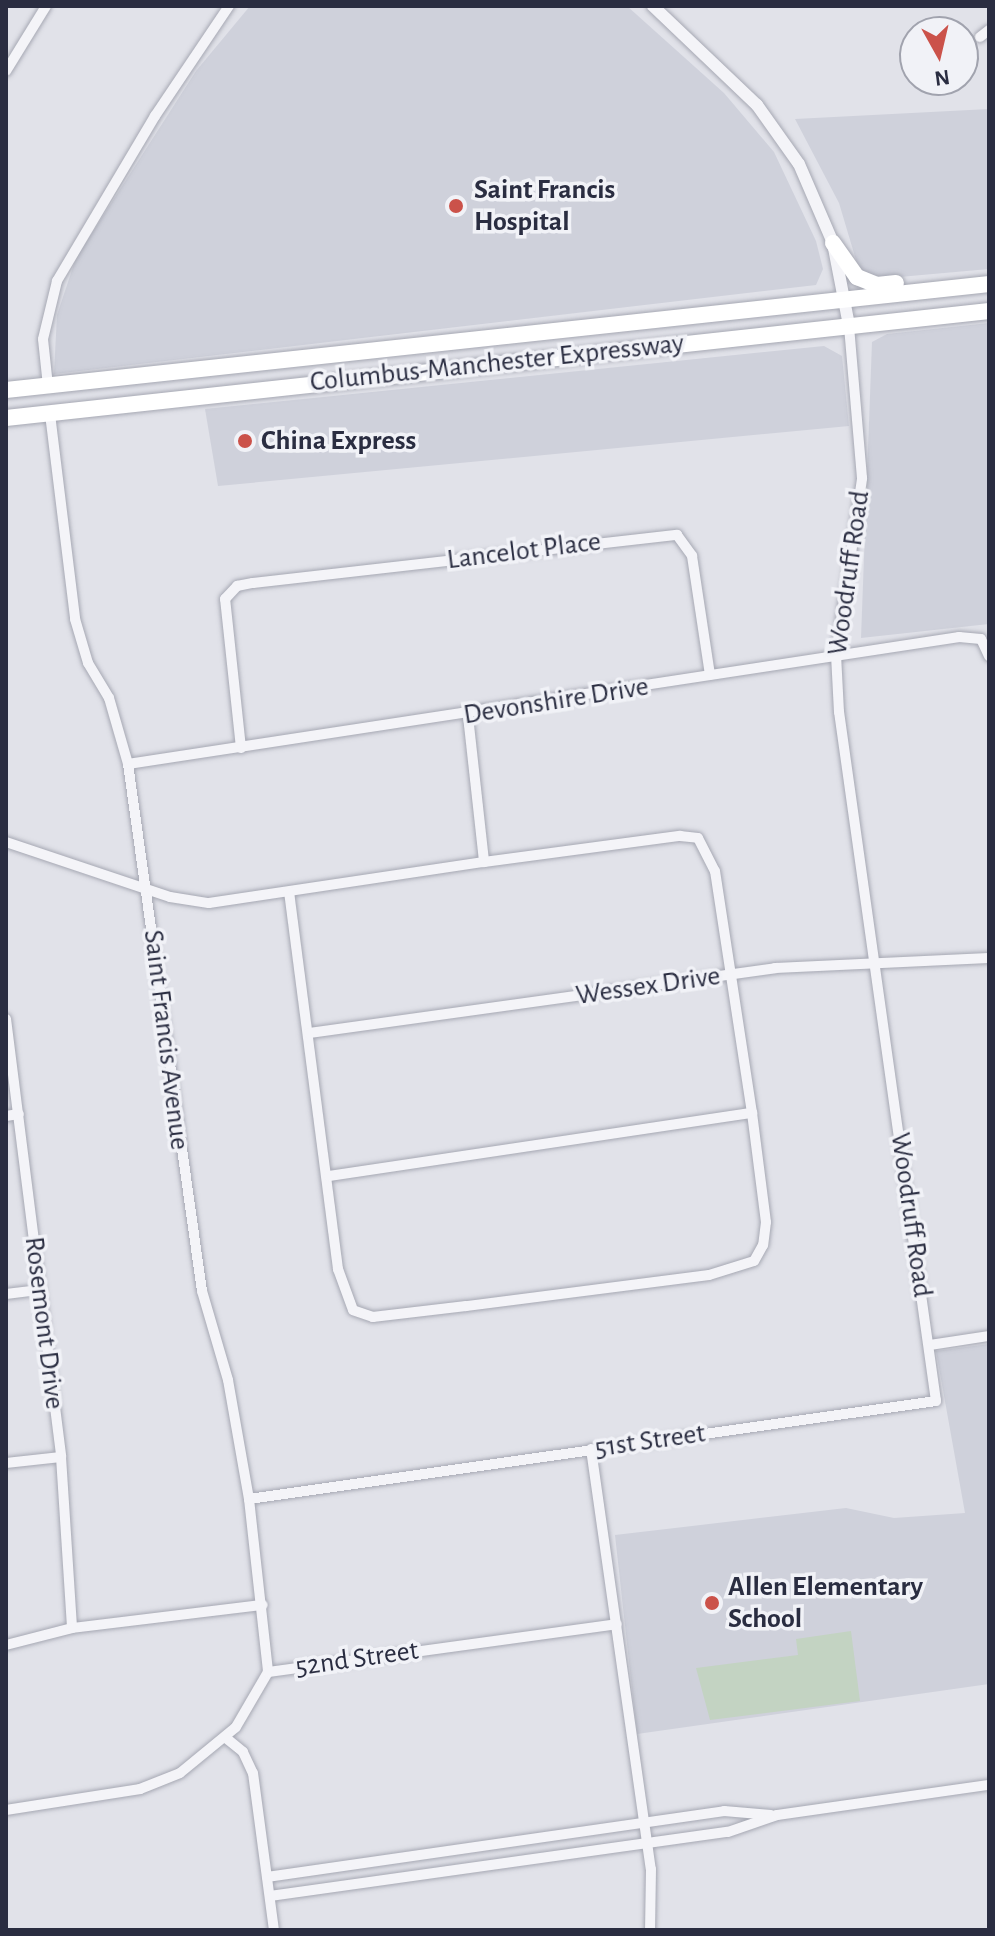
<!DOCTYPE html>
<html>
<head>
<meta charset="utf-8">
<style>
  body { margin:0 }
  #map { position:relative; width:995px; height:1936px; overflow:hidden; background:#e1e2e9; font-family:"Alegreya Sans",sans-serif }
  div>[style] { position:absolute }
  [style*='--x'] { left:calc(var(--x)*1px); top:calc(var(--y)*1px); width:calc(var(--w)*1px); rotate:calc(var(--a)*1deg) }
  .built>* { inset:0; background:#cfd1db }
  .green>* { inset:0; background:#c3d3c2 }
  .roads { filter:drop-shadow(0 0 2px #a6a8b3) drop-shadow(0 0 2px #a6a8b3) }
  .minor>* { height:10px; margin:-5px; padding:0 5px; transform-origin:5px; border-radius:5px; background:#f4f4f8 }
  .tertiary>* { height:12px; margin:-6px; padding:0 6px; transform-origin:6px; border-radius:6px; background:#f4f4f8 }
  .primary>* { height:16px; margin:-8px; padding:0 8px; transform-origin:8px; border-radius:8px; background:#fff }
  .dots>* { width:22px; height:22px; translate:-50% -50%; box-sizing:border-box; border:4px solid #f1f2f7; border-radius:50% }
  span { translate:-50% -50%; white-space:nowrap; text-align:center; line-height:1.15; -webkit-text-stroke:7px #f1f2f7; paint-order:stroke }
  .poi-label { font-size:28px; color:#2a2d41; font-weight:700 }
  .left { translate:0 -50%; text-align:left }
  .street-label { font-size:28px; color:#2a2d41 }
  .frame { position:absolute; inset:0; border:8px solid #2a2d41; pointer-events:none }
  .north { position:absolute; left:899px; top:16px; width:80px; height:80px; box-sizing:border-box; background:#f1f2f7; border:2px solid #a1a3ae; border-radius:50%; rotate:172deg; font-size:22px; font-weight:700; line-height:32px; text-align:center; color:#2a2d41 }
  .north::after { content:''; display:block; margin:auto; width:28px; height:36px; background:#cb524a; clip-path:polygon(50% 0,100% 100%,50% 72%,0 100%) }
</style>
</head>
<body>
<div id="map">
  <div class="built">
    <div style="clip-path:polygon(250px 6px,627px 6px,724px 93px,774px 152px,816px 241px,823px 269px,816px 285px,54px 374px,57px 315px,76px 258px,196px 71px)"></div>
    <div style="clip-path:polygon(989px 109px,989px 269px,877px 279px,859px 270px,839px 203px,795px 119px)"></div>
    <div style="clip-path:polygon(989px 323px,989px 624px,861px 638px,872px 342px,887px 334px)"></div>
    <div style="clip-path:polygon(824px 346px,842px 356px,849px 426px,218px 486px,205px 409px)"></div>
    <div style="clip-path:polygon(989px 1344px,989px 1684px,637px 1734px,615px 1535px,846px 1508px,894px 1518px,965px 1513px,936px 1351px)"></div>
  </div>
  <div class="green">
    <div style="clip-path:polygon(851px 1631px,860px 1701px,710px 1720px,696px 1668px,798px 1655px,796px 1639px)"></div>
  </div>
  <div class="roads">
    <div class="minor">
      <div style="--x:980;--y:37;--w:11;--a:-38"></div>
      <div style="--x:6;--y:71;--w:76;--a:-58.4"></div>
      <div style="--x:48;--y:386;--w:47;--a:-96.1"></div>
      <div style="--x:43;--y:339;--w:60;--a:-76.4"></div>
      <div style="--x:57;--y:281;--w:192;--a:-59.3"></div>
      <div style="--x:155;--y:116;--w:133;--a:-56.1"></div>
      <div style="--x:50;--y:414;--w:207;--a:83"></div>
      <div style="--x:75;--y:619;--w:46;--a:73.5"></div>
      <div style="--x:88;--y:663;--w:41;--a:59"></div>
      <div style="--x:109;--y:698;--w:69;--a:73.9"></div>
      <div style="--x:128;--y:764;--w:532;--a:82.01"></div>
      <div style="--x:202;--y:1291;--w:93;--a:73.7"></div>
      <div style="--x:228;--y:1380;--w:121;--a:80"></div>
      <div style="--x:249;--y:1499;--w:174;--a:83.7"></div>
      <div style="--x:468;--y:716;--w:147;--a:83.7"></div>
      <div style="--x:241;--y:748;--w:150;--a:-96.1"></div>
      <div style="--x:225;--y:599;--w:18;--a:-47"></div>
      <div style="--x:237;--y:586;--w:16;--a:-11"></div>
      <div style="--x:253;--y:583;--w:427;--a:-6.5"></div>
      <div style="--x:677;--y:535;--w:26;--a:54"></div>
      <div style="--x:692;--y:556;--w:120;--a:81.4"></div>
      <div style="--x:128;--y:764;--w:841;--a:-8.69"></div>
      <div style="--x:959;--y:637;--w:22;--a:5"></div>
      <div style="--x:981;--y:639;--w:19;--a:65"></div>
      <div style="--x:6;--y:842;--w:173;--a:18.5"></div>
      <div style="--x:170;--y:897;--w:39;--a:9"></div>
      <div style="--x:209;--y:903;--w:278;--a:-8.5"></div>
      <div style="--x:484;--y:862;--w:198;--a:-7.6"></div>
      <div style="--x:680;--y:836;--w:18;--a:6"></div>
      <div style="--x:698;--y:838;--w:37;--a:63"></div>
      <div style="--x:715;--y:871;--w:245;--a:81.3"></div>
      <div style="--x:752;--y:1113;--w:110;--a:82.7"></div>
      <div style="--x:766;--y:1222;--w:23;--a:97"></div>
      <div style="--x:763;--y:1245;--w:18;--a:119"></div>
      <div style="--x:754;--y:1261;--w:47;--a:162.7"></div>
      <div style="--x:709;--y:1275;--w:245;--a:172.7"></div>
      <div style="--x:466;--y:1306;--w:94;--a:173.3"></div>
      <div style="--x:373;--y:1317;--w:21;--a:-161"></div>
      <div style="--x:353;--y:1310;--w:44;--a:-110.1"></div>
      <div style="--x:338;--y:1269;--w:380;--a:-97.4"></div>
      <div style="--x:6;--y:1019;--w:441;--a:82.8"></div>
      <div style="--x:61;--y:1457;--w:171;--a:86.3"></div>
      <div style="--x:309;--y:1033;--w:471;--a:-7.9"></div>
      <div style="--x:775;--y:968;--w:214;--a:-2.7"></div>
      <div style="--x:6;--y:1116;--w:13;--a:-9"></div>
      <div style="--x:329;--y:1176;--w:428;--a:-8.5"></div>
      <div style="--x:6;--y:1294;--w:34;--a:-7"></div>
      <div style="--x:930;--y:1345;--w:60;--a:-8.7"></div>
      <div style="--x:591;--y:1449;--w:424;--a:81.9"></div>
      <div style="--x:651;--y:1869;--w:61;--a:90.9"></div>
      <div style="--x:6;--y:1463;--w:55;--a:-6.2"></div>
      <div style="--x:249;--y:1499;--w:694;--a:-8.12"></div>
      <div style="--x:936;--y:1401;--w:696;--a:-98.01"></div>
      <div style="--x:839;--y:712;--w:57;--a:-93"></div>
      <div style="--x:836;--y:655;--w:179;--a:-81.6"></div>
      <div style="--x:862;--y:478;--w:154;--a:-94.9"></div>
      <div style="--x:6;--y:1645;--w:68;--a:-14.4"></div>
      <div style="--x:72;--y:1628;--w:192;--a:-6.9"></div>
      <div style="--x:226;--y:1738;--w:22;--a:39"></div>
      <div style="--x:243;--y:1752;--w:23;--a:65"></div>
      <div style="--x:253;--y:1773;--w:158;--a:82.4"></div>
      <div style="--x:6;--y:1810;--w:136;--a:-8.9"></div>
      <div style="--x:140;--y:1789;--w:43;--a:-21.8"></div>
      <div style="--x:180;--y:1773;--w:72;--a:-39.4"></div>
      <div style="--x:236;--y:1727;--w:64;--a:-59.8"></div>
      <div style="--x:268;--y:1672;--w:352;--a:-7.8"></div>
      <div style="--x:267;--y:1877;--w:462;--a:-8.2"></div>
      <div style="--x:724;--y:1811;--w:47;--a:4.9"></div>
      <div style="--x:270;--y:1896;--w:462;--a:-8"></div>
      <div style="--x:728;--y:1832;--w:52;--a:-19.1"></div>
      <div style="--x:777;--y:1815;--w:214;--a:-8.1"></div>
    </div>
    <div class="tertiary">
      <div style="--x:653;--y:6;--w:144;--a:43.6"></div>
      <div style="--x:757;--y:105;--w:72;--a:54.6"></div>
      <div style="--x:799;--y:164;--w:86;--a:66.7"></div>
      <div style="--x:833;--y:243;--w:84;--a:79"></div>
    </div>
    <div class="primary">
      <div style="--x:833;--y:243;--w:42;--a:54.8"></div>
      <div style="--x:857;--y:277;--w:22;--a:22"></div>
      <div style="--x:877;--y:285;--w:19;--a:-6"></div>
      <div style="--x:6;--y:390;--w:989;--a:-6.15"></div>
      <div style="--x:6;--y:418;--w:989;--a:-6.21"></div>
    </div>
  </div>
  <div class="dots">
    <div style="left:456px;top:206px;background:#cb524a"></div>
    <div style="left:245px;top:441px;background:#cb524a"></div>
    <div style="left:712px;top:1603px;background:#cb524a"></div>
  </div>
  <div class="poi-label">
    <span class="left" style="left:474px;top:206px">Saint Francis<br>Hospital</span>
    <span class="left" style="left:261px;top:441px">China Express</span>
    <span class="left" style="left:728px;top:1603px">Allen Elementary<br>School</span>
  </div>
  <div class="street-label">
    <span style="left:497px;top:363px;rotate:-6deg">Columbus-Manchester Expressway</span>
    <span style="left:524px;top:551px;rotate:-7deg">Lancelot Place</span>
    <span style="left:849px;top:573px;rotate:-82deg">Woodruff Road</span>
    <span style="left:556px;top:701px;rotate:-9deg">Devonshire Drive</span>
    <span style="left:648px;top:986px;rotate:-8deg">Wessex Drive</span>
    <span style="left:166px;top:1040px;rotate:83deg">Saint Francis Avenue</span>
    <span style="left:911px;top:1215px;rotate:82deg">Woodruff Road</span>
    <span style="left:44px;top:1323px;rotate:83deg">Rosemont Drive</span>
    <span style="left:650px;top:1441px;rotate:-8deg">51st Street</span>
    <span style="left:357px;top:1659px;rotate:-8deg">52nd Street</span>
  </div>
  <div class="frame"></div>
  <div class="north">N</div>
</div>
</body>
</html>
